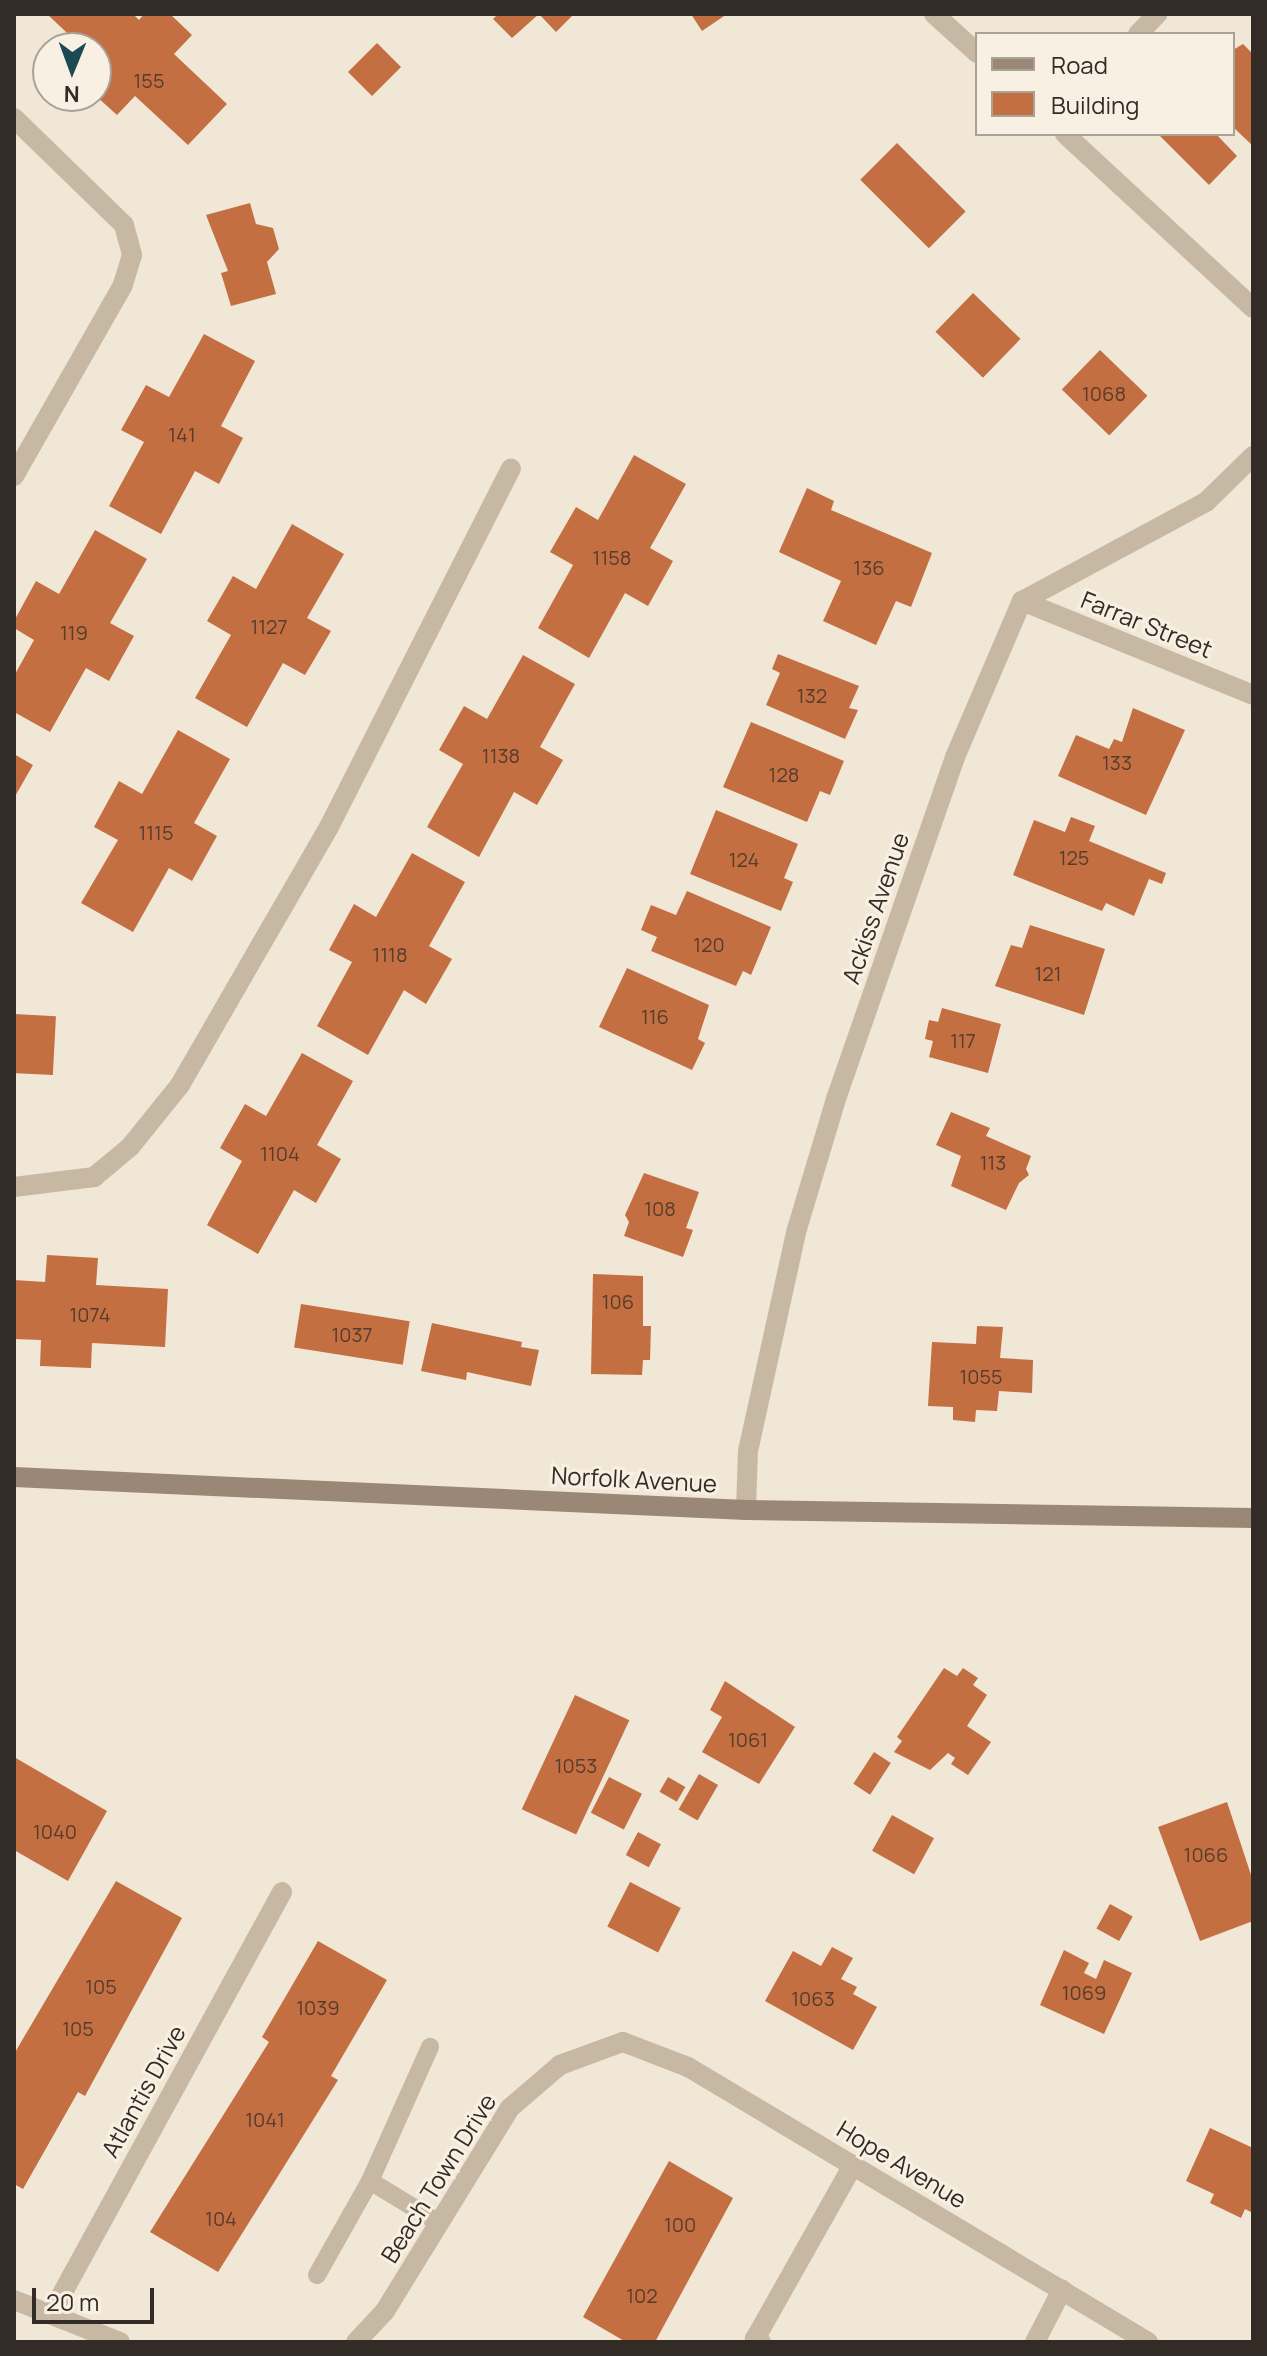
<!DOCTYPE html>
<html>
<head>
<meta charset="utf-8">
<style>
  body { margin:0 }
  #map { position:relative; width:1267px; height:2356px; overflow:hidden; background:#f0e7d7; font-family:Manrope,sans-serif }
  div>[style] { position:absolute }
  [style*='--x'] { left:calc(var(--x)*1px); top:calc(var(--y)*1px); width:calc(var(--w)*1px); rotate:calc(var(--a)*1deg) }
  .building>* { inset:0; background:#c36f42; transform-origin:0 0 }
  .lane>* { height:18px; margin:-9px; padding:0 9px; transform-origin:9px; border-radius:9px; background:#c7b8a4 }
  .street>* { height:20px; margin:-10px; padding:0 10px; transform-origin:10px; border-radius:10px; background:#c7b8a4 }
  .secondary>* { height:20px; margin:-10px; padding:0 10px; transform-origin:10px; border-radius:10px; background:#9b8776 }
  span { translate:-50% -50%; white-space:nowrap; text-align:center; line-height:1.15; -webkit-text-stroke:6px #f8f1e3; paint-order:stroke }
  .number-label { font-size:20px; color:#573c2c }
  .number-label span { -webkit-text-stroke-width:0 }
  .street-label { font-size:24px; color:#332b25 }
  .frame { position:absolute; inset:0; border:16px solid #332b25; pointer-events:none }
  .legend { position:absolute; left:975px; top:32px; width:260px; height:104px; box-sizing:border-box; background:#f8f1e3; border:2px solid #a9a297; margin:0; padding:10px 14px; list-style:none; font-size:24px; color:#332b25 }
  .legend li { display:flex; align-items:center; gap:16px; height:40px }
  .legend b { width:40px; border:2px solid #a9a297 }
  .north { position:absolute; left:32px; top:32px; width:80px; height:80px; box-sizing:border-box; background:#f8f1e3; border:2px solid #a9a297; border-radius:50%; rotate:181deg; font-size:22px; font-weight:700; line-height:32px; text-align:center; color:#332b25 }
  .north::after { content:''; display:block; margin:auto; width:28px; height:36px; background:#1c4a53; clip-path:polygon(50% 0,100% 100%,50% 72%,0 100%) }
  .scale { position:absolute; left:32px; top:2288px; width:122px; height:36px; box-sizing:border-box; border:4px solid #332b25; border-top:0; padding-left:10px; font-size:24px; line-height:28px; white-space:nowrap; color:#332b25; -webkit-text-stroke:6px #f8f1e3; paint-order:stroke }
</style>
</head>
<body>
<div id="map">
  <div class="building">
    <div style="clip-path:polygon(47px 14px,133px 14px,139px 20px,144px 14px,170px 14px,192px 35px,174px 54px,227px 104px,188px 145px,135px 96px,117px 115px,96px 96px,96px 48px,83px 48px)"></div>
    <div style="clip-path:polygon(498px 14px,574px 14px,556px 32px,539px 14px,512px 38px,493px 19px)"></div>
    <div style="clip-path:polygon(691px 14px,727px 14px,702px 31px)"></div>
    <div style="left:377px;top:43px;width:34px;height:41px;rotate:45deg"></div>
    <div style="clip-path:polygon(1243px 44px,1253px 54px,1253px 146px,1233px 127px,1233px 50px)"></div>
    <div style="clip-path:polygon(1158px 134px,1216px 134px,1237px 156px,1209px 185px)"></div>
    <div style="left:897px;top:143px;width:97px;height:52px;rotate:45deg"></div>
    <div style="clip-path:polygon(250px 203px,256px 224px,273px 228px,279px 249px,267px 262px,276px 294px,231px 306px,221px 273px,228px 271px,206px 215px)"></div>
    <div style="left:973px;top:293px;width:66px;height:54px;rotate:44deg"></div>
    <div style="clip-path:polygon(204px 334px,255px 361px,221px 426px,243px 438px,219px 484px,195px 471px,161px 534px,109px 506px,144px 442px,121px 430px,146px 385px,169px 397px)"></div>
    <div style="left:1100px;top:350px;width:66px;height:55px;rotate:44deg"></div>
    <div style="clip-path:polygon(634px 455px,686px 484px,650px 548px,673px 561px,648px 606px,625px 593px,589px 658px,538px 628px,573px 565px,550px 552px,576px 507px,598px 520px)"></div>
    <div style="clip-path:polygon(807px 488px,834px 501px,831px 510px,932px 553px,911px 607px,896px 601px,876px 645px,823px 621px,841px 581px,779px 552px)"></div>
    <div style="clip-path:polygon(292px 524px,344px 554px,307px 618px,331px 631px,305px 675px,283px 663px,247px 727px,195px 698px,231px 635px,207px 621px,233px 576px,256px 589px)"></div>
    <div style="clip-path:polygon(95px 530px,147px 559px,110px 623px,134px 636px,109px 681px,86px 668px,50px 732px,14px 712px,14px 676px,34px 640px,14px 628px,14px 621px,36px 581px,59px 594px)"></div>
    <div style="clip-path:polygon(778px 654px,859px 686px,849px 708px,858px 710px,845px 739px,766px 705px,780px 673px,772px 669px)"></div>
    <div style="clip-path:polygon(523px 655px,575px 684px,540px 747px,563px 760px,537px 805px,514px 792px,479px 857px,427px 827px,463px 764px,439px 750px,464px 706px,487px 719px)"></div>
    <div style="clip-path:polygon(1133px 708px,1185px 730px,1146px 815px,1058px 776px,1076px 735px,1109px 749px,1114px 739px,1122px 742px)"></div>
    <div style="clip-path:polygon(751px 722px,844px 761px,830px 795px,820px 791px,807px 822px,723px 787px)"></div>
    <div style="clip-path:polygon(178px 730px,230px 759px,194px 823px,217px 836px,192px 881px,169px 868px,133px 932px,81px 903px,118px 840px,94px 827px,119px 781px,142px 794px)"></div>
    <div style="clip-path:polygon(14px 754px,33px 765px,14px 798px)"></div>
    <div style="clip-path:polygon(716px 810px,798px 844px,784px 878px,793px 882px,781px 911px,690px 874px)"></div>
    <div style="clip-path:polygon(1071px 817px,1095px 826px,1089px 841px,1166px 873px,1162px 884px,1149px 879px,1134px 916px,1106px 903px,1102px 911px,1013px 875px,1034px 820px,1065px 832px)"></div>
    <div style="clip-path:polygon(412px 853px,465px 882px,429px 946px,452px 959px,426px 1004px,404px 990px,368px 1055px,317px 1026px,352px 962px,329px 950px,354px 904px,376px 917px)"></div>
    <div style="clip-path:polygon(687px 891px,771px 927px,751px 975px,743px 971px,736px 986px,651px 951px,657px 937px,641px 930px,651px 905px,676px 915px)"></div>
    <div style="clip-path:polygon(1030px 925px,1105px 949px,1084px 1015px,995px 986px,1011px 945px,1022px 948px)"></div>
    <div style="clip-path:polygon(627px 968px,709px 1005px,698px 1039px,705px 1043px,692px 1070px,599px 1027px)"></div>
    <div style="clip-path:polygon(942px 1008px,1001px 1024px,988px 1073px,929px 1057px,933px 1041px,925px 1039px,929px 1020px,938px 1022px)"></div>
    <div style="left:14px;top:1014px;width:42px;height:59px;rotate:3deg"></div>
    <div style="clip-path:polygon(302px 1053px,353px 1081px,317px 1145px,341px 1159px,316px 1203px,294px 1190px,258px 1254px,207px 1225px,242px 1161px,220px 1148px,245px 1104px,266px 1116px)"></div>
    <div style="clip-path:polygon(951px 1112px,990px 1128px,986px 1136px,1031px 1156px,1026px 1169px,1029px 1175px,1019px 1183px,1006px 1210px,951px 1186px,961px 1156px,936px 1145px)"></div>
    <div style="clip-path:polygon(644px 1173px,699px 1192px,686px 1228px,693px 1230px,683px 1257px,624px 1236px,629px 1222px,625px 1215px)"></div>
    <div style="clip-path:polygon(47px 1255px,98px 1258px,96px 1285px,168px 1289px,165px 1347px,92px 1343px,91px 1368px,40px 1366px,41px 1340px,14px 1339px,14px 1280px,45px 1282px)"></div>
    <div style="clip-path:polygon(593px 1274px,643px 1276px,643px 1326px,651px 1326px,650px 1360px,643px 1360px,642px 1375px,591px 1374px)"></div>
    <div style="left:301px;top:1304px;width:110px;height:44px;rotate:9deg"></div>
    <div style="clip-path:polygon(432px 1323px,522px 1342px,521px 1347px,539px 1350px,531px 1386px,467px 1372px,466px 1380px,421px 1371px)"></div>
    <div style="clip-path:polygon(977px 1326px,1003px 1327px,1000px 1358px,1033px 1360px,1032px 1393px,999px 1391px,997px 1411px,976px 1410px,975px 1422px,953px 1420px,953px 1407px,928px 1406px,932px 1342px,976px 1344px)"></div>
    <div style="clip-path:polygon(944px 1668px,957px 1676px,963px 1668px,978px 1678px,973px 1685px,987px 1695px,967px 1726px,991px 1742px,968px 1775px,951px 1764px,955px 1758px,948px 1753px,930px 1770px,894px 1752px,902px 1741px,897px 1737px)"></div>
    <div style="clip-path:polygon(725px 1681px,795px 1727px,759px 1784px,702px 1752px,722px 1717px,710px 1710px)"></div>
    <div style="left:575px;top:1695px;width:60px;height:126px;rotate:25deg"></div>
    <div style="left:874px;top:1752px;width:20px;height:38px;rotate:33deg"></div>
    <div style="clip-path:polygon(14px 1757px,107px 1811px,68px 1881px,14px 1850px)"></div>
    <div style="left:699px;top:1774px;width:22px;height:41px;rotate:30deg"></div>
    <div style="left:609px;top:1777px;width:37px;height:40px;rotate:27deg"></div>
    <div style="left:668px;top:1777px;width:20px;height:17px;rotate:30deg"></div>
    <div style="clip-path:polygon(1227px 1802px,1253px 1881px,1253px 1921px,1200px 1941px,1158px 1827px)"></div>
    <div style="left:892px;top:1815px;width:48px;height:41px;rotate:29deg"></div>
    <div style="left:638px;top:1832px;width:26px;height:26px;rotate:28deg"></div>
    <div style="clip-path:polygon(116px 1881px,182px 1918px,85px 2096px,78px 2092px,23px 2189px,14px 2184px,14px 2054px)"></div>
    <div style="left:630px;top:1882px;width:57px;height:50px;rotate:27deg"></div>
    <div style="left:1110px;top:1904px;width:26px;height:28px;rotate:29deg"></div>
    <div style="clip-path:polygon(318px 1941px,387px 1980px,331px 2076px,338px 2080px,218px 2272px,150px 2232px,269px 2042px,262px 2037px)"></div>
    <div style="clip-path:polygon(832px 1947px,853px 1958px,841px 1979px,857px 1987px,853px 1994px,877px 2007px,853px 2050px,765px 2001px,793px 1951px,821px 1966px)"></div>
    <div style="clip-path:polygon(1064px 1950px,1089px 1963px,1084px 1973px,1096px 1979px,1104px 1960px,1132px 1973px,1104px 2034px,1040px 2005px)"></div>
    <div style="clip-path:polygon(1210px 2128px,1253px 2148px,1253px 2213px,1245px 2209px,1241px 2218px,1210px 2203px,1214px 2194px,1186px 2181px)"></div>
    <div style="clip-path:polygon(669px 2161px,733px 2198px,655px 2342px,626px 2342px,583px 2317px)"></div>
  </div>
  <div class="lane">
    <div style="--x:370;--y:2181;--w:147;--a:-65.9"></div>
    <div style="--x:317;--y:2275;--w:108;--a:-60.6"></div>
    <div style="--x:370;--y:2181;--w:81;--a:31.3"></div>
  </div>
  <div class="street">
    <div style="--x:934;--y:14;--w:58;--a:42.2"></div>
    <div style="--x:1138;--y:34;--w:28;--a:-46"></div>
    <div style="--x:14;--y:118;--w:153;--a:44.2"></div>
    <div style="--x:124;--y:225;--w:31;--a:75"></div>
    <div style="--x:132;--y:255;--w:31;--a:107"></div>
    <div style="--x:123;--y:285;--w:220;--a:119.7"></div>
    <div style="--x:1065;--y:134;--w:256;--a:42.8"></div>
    <div style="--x:1022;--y:601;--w:249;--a:22.1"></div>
    <div style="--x:14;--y:1187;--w:81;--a:-7.1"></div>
    <div style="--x:94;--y:1177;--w:47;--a:-39.8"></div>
    <div style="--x:130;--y:1147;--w:80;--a:-51.1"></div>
    <div style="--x:180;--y:1085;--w:298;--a:-60"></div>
    <div style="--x:329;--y:827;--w:402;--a:-63.1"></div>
    <div style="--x:746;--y:1510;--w:59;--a:-88.1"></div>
    <div style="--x:748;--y:1451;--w:227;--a:-77.6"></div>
    <div style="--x:797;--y:1229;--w:139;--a:-73.3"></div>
    <div style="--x:837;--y:1096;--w:359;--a:-70.8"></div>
    <div style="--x:955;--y:757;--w:170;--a:-66.8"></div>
    <div style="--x:1022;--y:601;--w:209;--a:-28.3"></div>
    <div style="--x:1206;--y:502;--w:66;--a:-44.4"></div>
    <div style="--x:14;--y:2300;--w:114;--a:21.6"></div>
    <div style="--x:51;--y:2314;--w:481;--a:-61.3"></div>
    <div style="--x:356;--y:2342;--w:42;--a:-46.9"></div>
    <div style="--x:385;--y:2311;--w:238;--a:-58.4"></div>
    <div style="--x:510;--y:2108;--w:66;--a:-40.7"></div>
    <div style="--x:560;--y:2065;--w:67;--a:-20.1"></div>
    <div style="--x:623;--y:2042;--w:70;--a:21"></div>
    <div style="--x:688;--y:2067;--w:536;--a:30.87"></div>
    <div style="--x:761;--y:2342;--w:7;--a:-153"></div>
    <div style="--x:755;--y:2339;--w:200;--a:-60.6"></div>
    <div style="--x:1035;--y:2342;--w:59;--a:-62.6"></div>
  </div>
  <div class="secondary">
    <div style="--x:14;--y:1477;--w:733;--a:2.58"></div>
    <div style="--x:746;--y:1510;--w:507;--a:0.9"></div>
  </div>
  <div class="number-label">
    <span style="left:149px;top:80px">155</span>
    <span style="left:1104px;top:393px">1068</span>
    <span style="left:182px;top:434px">141</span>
    <span style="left:612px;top:557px">1158</span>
    <span style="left:869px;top:567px">136</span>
    <span style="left:269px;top:626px">1127</span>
    <span style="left:74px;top:632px">119</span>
    <span style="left:812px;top:695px">132</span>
    <span style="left:501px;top:755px">1138</span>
    <span style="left:1117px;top:762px">133</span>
    <span style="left:784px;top:774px">128</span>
    <span style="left:156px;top:832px">1115</span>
    <span style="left:1074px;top:857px">125</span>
    <span style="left:744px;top:859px">124</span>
    <span style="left:709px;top:944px">120</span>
    <span style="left:390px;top:954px">1118</span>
    <span style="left:1048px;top:973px">121</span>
    <span style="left:655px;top:1016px">116</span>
    <span style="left:963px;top:1040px">117</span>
    <span style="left:280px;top:1153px">1104</span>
    <span style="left:993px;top:1162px">113</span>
    <span style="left:660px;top:1208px">108</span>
    <span style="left:618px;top:1301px">106</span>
    <span style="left:90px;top:1314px">1074</span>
    <span style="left:352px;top:1334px">1037</span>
    <span style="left:981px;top:1376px">1055</span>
    <span style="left:748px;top:1739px">1061</span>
    <span style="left:576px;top:1765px">1053</span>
    <span style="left:55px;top:1831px">1040</span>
    <span style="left:1206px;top:1854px">1066</span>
    <span style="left:101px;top:1986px">105</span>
    <span style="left:1084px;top:1992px">1069</span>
    <span style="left:813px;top:1998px">1063</span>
    <span style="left:318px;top:2007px">1039</span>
    <span style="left:78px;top:2028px">105</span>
    <span style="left:265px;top:2119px">1041</span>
    <span style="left:221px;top:2218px">104</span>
    <span style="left:680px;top:2224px">100</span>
    <span style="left:642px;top:2295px">102</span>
  </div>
  <div class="street-label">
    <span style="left:1147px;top:624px;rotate:22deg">Farrar Street</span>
    <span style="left:875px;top:908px;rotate:-71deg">Ackiss Avenue</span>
    <span style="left:634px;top:1479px;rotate:3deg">Norfolk Avenue</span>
    <span style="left:143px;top:2091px;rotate:-61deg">Atlantis Drive</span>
    <span style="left:902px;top:2164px;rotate:31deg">Hope Avenue</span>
    <span style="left:438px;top:2178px;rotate:-58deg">Beach Town Drive</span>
  </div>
  <div class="frame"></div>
  <ul class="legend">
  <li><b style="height:10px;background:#9b8776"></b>Road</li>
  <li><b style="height:22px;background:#c36f42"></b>Building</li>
  </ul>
  <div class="north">N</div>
  <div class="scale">20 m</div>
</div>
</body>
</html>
